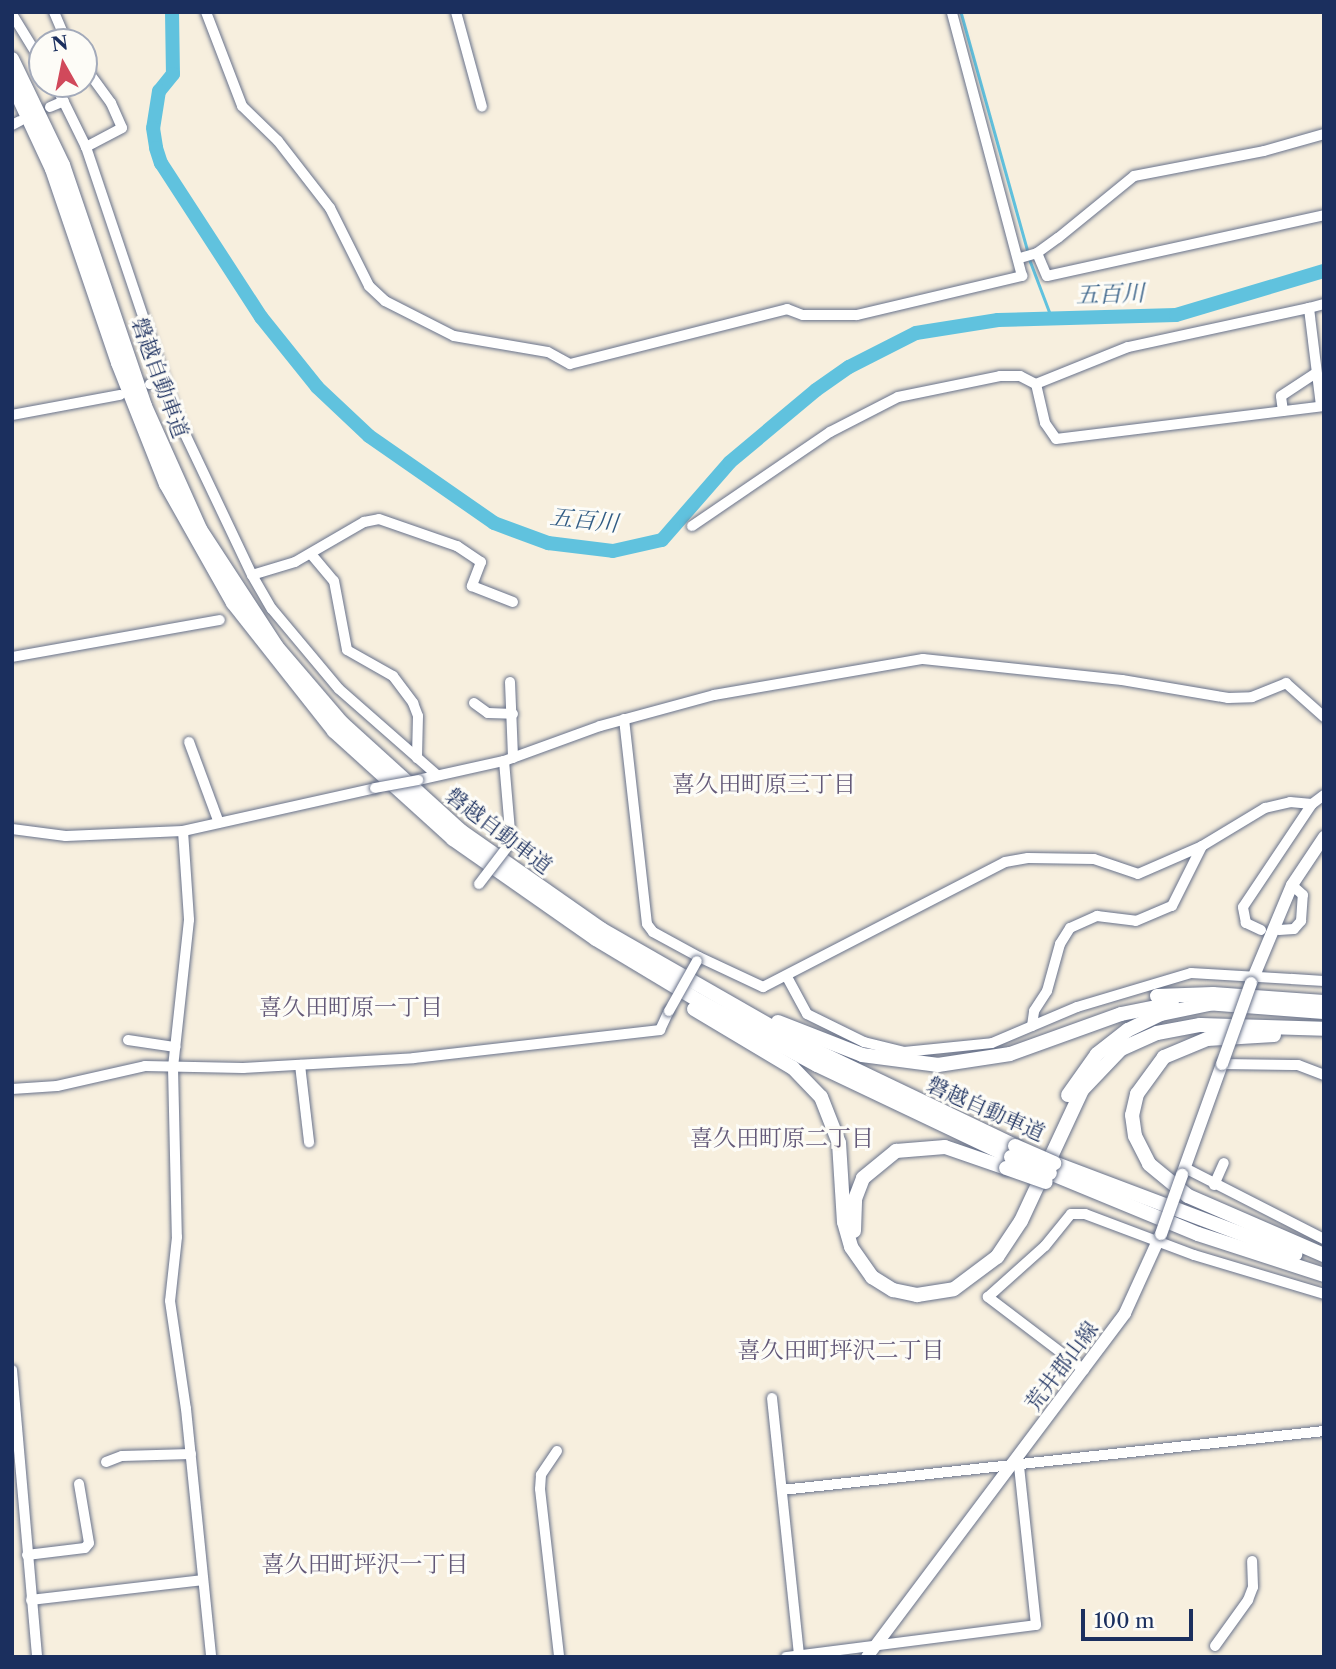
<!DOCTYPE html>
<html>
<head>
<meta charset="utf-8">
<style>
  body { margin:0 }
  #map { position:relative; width:1336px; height:1669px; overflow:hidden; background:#f7efde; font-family:"Libre Caslon Text","Noto Serif JP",serif }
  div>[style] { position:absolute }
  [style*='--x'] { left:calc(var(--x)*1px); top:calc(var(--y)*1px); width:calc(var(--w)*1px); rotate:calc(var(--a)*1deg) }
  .stream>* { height:2.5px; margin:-1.25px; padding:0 1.25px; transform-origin:1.25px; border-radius:1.25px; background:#60c2de }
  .river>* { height:14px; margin:-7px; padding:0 7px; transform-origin:7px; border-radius:7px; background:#60c2de }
  .roads { filter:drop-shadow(0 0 2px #68728b) drop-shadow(0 0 2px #68728b) }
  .minor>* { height:10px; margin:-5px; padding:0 5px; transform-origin:5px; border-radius:5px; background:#fff }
  .major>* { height:12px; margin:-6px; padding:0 6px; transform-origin:6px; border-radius:6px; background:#fff }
  .highway>* { height:14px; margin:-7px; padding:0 7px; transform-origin:7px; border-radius:7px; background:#fff }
  .bridges { filter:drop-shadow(0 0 2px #68728b) drop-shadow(0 0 2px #68728b) }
  .minor-bridge>* { height:10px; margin:-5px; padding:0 5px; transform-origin:5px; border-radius:5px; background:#fff }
  .major-bridge>* { height:12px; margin:-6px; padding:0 6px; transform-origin:6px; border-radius:6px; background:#fff }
  .highway-bridge>* { height:14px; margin:-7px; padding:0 7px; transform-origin:7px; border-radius:7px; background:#fff }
  span { translate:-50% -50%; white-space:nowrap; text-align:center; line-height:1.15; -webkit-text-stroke:6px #fdfcf7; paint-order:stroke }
  .street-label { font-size:21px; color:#1b2f5e }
  .water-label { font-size:23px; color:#305b84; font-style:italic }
  .neighbourhood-label { font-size:23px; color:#635978 }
  .frame { position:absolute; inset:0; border:14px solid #1b2f5e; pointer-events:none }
  .north { position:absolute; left:28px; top:28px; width:70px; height:70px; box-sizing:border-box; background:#fdfcf7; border:2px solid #a3aaba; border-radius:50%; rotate:351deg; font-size:19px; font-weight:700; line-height:28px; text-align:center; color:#1b2f5e }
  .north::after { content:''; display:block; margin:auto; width:24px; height:32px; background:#d1495b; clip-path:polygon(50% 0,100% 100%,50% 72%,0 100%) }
  .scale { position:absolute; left:1081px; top:1609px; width:112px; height:32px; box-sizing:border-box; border:4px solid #1b2f5e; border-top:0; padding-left:9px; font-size:21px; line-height:24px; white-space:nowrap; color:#1b2f5e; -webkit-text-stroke:5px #fdfcf7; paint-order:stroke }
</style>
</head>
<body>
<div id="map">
  <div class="stream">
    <div style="--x:961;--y:12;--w:249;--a:74.4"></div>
    <div style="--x:1029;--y:258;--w:62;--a:69.2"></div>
  </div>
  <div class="river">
    <div style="--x:172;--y:12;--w:62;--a:89.1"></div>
    <div style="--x:173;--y:74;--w:22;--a:129"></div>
    <div style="--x:159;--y:91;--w:37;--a:99"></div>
    <div style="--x:153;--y:128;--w:20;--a:81"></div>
    <div style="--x:156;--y:148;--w:16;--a:72"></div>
    <div style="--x:161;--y:163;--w:184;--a:57"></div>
    <div style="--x:261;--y:317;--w:90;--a:51.3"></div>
    <div style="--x:317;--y:387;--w:71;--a:43.3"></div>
    <div style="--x:369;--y:436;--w:152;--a:34.8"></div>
    <div style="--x:494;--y:523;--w:58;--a:20.3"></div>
    <div style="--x:548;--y:543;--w:65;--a:7"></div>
    <div style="--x:613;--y:551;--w:50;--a:-12.7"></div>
    <div style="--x:662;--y:540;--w:103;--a:-48.9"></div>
    <div style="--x:730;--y:462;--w:112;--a:-39.9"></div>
    <div style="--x:816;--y:390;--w:40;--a:-34.9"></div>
    <div style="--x:849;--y:367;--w:75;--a:-26.9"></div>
    <div style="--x:916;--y:333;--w:83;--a:-9"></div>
    <div style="--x:998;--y:320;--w:178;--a:-1.6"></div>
    <div style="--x:1176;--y:315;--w:154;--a:-16.6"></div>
  </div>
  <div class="roads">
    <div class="minor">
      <div style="--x:54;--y:12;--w:33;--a:67"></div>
      <div style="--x:206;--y:12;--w:101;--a:69"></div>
      <div style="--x:242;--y:106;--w:50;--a:44.2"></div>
      <div style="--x:278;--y:141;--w:85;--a:52.2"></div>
      <div style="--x:330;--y:208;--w:87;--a:63.4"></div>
      <div style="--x:369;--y:286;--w:22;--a:43"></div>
      <div style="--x:385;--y:301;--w:77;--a:26.9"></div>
      <div style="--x:454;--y:336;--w:95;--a:9.7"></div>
      <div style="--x:548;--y:352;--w:25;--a:29"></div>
      <div style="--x:570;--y:364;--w:224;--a:-14.2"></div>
      <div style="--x:787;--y:309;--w:17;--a:21"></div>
      <div style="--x:803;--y:315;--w:54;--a:0"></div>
      <div style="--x:857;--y:315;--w:170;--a:-13.3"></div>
      <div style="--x:1022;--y:276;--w:273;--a:-104.9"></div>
      <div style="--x:456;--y:12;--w:98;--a:74.7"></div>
      <div style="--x:12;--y:14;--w:57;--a:58.5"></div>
      <div style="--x:84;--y:66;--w:46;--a:53.9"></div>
      <div style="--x:111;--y:103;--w:27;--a:66"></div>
      <div style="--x:122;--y:128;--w:41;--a:152.2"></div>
      <div style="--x:55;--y:84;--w:70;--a:63.8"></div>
      <div style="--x:86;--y:147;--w:283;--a:71.4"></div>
      <div style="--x:176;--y:415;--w:177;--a:64.6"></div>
      <div style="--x:252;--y:575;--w:39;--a:60"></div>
      <div style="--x:272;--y:609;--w:104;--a:50.1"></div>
      <div style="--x:339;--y:689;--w:130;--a:41.3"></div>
      <div style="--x:50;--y:107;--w:15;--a:-23"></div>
      <div style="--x:12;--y:125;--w:9;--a:-27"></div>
      <div style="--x:1037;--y:253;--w:25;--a:67"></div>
      <div style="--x:1047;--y:276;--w:284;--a:-12.4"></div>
      <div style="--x:1020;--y:258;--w:18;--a:-16"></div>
      <div style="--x:1037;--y:253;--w:26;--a:-36"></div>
      <div style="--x:1058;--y:238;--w:98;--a:-39.2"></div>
      <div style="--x:1134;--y:176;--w:132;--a:-10.9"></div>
      <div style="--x:1264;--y:151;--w:62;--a:-15.8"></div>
      <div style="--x:1309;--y:308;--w:16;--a:-15"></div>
      <div style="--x:150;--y:384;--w:14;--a:-17"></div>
      <div style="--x:1321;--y:406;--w:99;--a:-97"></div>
      <div style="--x:1309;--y:308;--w:185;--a:167.8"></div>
      <div style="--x:1128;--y:347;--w:99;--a:158.1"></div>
      <div style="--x:1036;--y:384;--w:40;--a:77"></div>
      <div style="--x:1045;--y:423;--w:19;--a:55"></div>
      <div style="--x:1056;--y:439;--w:270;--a:-7"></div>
      <div style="--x:1283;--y:411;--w:15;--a:-98"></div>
      <div style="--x:1281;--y:396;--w:42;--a:-33.3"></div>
      <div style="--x:12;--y:415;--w:110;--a:-10.5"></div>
      <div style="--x:692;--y:526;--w:167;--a:-34.3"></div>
      <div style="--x:830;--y:432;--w:76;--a:-27.2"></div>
      <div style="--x:898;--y:397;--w:104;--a:-11.6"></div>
      <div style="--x:1000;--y:376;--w:20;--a:0"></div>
      <div style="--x:1020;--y:376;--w:18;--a:27"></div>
      <div style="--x:311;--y:554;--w:35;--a:50"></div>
      <div style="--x:334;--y:581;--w:70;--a:79.3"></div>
      <div style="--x:347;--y:650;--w:53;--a:29.5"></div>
      <div style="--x:393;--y:676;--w:34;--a:53"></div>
      <div style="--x:413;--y:703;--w:14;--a:69"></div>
      <div style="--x:418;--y:716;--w:42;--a:91.4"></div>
      <div style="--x:252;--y:575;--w:45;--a:-16.8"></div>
      <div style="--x:295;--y:562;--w:80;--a:-30.1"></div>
      <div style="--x:364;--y:522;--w:15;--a:-11"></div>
      <div style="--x:379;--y:519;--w:83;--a:19.1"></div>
      <div style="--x:457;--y:546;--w:29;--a:34"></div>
      <div style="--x:481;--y:562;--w:26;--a:111"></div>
      <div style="--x:472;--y:586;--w:44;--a:21.3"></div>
      <div style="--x:12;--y:657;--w:211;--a:-10.1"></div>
      <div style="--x:510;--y:682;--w:76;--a:87.7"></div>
      <div style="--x:474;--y:703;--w:17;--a:36"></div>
      <div style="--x:488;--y:713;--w:25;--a:2"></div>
      <div style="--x:624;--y:719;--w:206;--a:83.6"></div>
      <div style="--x:647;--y:924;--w:10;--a:53"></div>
      <div style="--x:653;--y:932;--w:52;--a:28.5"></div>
      <div style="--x:189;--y:742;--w:86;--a:69.7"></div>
      <div style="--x:504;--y:761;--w:81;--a:85.1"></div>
      <div style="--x:418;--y:780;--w:88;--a:-12.5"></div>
      <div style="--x:504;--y:761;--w:102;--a:-20"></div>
      <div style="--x:600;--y:726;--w:118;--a:-15.2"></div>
      <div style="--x:714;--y:695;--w:212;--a:-9.8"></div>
      <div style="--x:923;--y:659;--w:200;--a:6"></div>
      <div style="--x:1122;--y:680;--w:108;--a:9.6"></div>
      <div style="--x:1228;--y:698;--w:24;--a:-2"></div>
      <div style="--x:1252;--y:697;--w:37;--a:-22"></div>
      <div style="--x:1286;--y:683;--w:51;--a:41.8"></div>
      <div style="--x:12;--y:829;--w:54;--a:7.4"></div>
      <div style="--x:66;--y:836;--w:117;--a:-2.4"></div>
      <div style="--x:183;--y:831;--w:197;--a:-12.6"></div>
      <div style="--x:183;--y:831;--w:89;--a:86.1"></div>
      <div style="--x:189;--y:920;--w:148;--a:96.2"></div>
      <div style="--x:173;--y:1067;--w:170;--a:88.7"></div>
      <div style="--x:177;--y:1237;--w:64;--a:96.2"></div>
      <div style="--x:170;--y:1301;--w:109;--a:81.6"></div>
      <div style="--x:186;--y:1409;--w:249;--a:84.2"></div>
      <div style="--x:1261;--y:930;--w:17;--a:-155"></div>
      <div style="--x:1246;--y:923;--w:16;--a:-101"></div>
      <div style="--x:1243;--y:907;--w:124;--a:-56.2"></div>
      <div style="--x:1312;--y:804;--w:15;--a:-37"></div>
      <div style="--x:1279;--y:930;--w:15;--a:-4"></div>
      <div style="--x:1294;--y:929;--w:11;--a:-49"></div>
      <div style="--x:1301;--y:921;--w:26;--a:-86"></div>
      <div style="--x:1303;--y:895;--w:15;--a:-138"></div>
      <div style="--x:697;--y:961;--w:4;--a:-63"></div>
      <div style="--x:699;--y:957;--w:71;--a:25.1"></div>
      <div style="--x:763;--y:987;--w:272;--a:-27.3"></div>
      <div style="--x:1005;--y:862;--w:23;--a:-10"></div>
      <div style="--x:1028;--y:858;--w:66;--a:0.9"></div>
      <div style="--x:1094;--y:859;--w:46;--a:18.8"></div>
      <div style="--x:1138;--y:874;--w:70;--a:-23.6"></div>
      <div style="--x:1202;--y:846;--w:74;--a:-31.1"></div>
      <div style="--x:1265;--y:808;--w:26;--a:-13"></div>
      <div style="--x:1290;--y:802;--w:22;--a:5"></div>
      <div style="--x:787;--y:977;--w:42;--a:61.6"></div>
      <div style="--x:807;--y:1014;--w:64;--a:26.2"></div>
      <div style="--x:864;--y:1042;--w:41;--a:14"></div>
      <div style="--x:904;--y:1052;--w:88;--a:-5.8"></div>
      <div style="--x:992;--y:1043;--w:92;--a:-23"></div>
      <div style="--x:1077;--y:1007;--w:119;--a:-16.6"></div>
      <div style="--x:1191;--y:973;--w:133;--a:3.4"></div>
      <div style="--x:1032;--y:1026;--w:15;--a:-82"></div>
      <div style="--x:1034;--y:1011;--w:24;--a:-57"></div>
      <div style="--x:1047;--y:991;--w:49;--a:-74.5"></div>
      <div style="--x:1060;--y:944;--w:19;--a:-58"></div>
      <div style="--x:1070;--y:928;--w:30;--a:-24"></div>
      <div style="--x:1097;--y:916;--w:39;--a:7"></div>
      <div style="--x:1136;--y:921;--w:39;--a:-23"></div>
      <div style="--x:1172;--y:906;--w:67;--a:-63.4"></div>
      <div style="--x:128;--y:1040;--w:48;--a:8.5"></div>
      <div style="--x:1222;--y:1064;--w:76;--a:0.8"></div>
      <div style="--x:1298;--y:1065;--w:28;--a:21"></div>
      <div style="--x:300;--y:1065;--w:78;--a:83.3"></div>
      <div style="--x:12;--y:1089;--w:45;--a:-3.8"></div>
      <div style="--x:57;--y:1086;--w:90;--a:-12.8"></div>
      <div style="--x:145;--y:1066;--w:98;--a:1.2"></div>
      <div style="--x:243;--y:1068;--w:171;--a:-3.3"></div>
      <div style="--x:414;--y:1058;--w:248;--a:-6.5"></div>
      <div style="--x:660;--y:1030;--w:21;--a:-65"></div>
      <div style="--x:1185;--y:1168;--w:156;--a:27.1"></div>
      <div style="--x:1214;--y:1185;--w:24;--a:-66"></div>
      <div style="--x:12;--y:1370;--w:288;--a:85"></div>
      <div style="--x:1084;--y:1370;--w:121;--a:-142.8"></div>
      <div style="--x:988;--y:1297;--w:76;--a:-41.8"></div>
      <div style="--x:1045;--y:1246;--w:41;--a:-50.9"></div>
      <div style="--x:1071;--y:1214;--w:14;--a:0"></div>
      <div style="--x:1085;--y:1214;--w:116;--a:20.6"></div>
      <div style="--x:1194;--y:1255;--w:136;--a:16.7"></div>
      <div style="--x:772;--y:1398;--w:260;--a:84"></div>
      <div style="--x:557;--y:1451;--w:29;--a:124"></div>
      <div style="--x:541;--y:1475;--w:14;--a:94"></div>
      <div style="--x:540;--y:1489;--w:169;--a:83.5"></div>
      <div style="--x:106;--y:1462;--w:17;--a:-21"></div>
      <div style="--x:122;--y:1456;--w:69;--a:-1.7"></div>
      <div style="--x:782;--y:1490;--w:545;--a:-6.21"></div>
      <div style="--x:27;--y:1555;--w:58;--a:-6.9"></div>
      <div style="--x:85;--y:1548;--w:6;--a:-51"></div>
      <div style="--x:89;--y:1543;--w:60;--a:-99.6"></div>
      <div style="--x:31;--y:1600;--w:173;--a:-6.6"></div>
      <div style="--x:1215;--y:1646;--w:57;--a:-54.3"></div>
      <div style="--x:1248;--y:1600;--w:14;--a:-69"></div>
      <div style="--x:1253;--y:1587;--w:26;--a:-92"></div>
      <div style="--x:786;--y:1657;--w:252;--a:-7.3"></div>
      <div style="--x:1036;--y:1625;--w:161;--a:-96.1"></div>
    </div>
    <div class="major">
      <div style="--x:1251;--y:983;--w:106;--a:-67.3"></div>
      <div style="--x:1292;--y:885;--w:58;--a:-56.3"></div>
      <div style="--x:1182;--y:1175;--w:118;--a:-70.2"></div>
      <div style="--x:867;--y:1657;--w:430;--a:-53.1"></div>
      <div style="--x:1125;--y:1313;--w:87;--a:-65.5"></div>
    </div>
    <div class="highway">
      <div style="--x:12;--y:59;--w:118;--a:64.3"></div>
      <div style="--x:63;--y:165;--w:255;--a:71.2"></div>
      <div style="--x:145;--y:406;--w:135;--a:65.9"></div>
      <div style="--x:200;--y:529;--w:141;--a:56.9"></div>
      <div style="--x:277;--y:647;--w:100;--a:49.5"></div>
      <div style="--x:342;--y:723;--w:161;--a:42.2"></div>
      <div style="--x:461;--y:831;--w:171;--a:35"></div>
      <div style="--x:601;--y:929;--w:227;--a:29.8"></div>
      <div style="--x:798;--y:1042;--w:241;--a:25.6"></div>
      <div style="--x:12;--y:83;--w:95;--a:65.1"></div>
      <div style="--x:52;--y:169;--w:205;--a:71.2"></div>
      <div style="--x:118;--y:363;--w:130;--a:68.4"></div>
      <div style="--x:166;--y:484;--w:137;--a:60.6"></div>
      <div style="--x:233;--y:603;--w:163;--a:51.7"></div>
      <div style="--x:334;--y:731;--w:161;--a:42.2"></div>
      <div style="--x:453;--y:839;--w:174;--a:35"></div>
      <div style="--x:596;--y:939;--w:120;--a:31"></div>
      <div style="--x:699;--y:1001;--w:134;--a:28.5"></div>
      <div style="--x:817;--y:1065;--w:215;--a:25.4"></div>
      <div style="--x:1157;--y:996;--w:56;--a:-2"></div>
      <div style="--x:1213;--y:994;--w:111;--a:4.1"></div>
      <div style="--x:1206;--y:1003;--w:118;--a:4.4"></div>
      <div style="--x:694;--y:1009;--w:115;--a:30.8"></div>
      <div style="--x:793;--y:1068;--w:40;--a:46"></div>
      <div style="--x:821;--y:1097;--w:49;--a:68.6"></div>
      <div style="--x:839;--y:1143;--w:79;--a:86.4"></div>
      <div style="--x:844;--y:1222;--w:26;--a:74"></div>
      <div style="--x:851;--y:1247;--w:37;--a:55"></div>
      <div style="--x:872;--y:1277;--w:25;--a:32"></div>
      <div style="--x:893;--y:1290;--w:25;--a:12"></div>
      <div style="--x:917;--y:1295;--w:37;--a:-9"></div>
      <div style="--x:954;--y:1289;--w:54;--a:-36.7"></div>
      <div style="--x:997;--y:1257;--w:43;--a:-56.3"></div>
      <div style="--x:1021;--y:1221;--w:145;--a:-65"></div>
      <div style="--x:1082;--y:1090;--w:57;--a:-46.4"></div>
      <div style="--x:1121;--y:1049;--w:39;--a:-24"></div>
      <div style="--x:1157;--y:1033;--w:44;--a:-10.5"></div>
      <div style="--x:1200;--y:1025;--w:124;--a:1.8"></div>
      <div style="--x:778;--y:1022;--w:90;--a:21.4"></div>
      <div style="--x:862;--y:1055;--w:77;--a:7.5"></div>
      <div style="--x:938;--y:1065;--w:73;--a:-8.7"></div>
      <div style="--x:1010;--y:1054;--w:118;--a:-19.8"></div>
      <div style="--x:1121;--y:1014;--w:52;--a:-11.1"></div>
      <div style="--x:1274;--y:1035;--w:67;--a:176.6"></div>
      <div style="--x:1207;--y:1039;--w:47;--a:157.3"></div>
      <div style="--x:1164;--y:1057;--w:46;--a:126.1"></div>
      <div style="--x:1137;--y:1094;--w:22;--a:103"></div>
      <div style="--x:1132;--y:1115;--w:21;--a:82"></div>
      <div style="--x:1135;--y:1136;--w:31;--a:63"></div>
      <div style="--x:1149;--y:1164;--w:50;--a:39.4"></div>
      <div style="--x:1188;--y:1196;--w:148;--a:23.5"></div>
      <div style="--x:1068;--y:1095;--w:50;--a:-54.7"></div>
      <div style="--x:1097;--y:1054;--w:39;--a:-38"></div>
      <div style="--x:1128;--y:1030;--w:37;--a:-26"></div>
      <div style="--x:1161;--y:1014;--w:53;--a:-11.9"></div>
      <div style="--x:1054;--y:1163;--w:258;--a:20.7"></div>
      <div style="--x:1050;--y:1173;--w:160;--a:22.4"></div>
      <div style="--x:1198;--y:1234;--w:133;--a:18"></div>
      <div style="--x:854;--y:1231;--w:32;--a:-88"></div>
      <div style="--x:855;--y:1199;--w:22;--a:-69"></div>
      <div style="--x:863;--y:1178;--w:43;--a:-39.3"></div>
      <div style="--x:896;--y:1151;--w:49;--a:-4.7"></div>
      <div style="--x:945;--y:1147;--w:65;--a:19"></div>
    </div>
  </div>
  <div class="bridges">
    <div class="minor-bridge">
      <div style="--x:375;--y:788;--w:44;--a:-10.5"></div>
      <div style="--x:479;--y:884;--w:53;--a:-52.7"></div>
      <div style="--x:669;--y:1011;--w:57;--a:-60.8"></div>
    </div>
    <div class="major-bridge">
      <div style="--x:1222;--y:1064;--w:86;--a:-70.3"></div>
      <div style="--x:1161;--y:1234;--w:63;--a:-70.4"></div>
    </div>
    <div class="highway-bridge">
      <div style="--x:1015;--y:1146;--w:43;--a:23.6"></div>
      <div style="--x:1011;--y:1157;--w:42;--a:22.3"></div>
      <div style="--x:1006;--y:1168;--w:42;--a:19.3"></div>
    </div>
  </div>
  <div class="street-label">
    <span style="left:160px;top:378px;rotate:70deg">磐越自動車道</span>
    <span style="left:499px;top:831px;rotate:37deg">磐越自動車道</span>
    <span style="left:986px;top:1109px;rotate:24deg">磐越自動車道</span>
    <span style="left:1062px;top:1366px;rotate:-53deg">荒井郡山線</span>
  </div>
  <div class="water-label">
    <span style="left:1110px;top:294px;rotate:-2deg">五百川</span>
    <span style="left:584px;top:520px;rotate:6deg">五百川</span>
  </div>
  <div class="neighbourhood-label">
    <span style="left:764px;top:784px">喜久田町原三丁目</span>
    <span style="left:351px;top:1007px">喜久田町原一丁目</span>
    <span style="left:782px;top:1138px">喜久田町原二丁目</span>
    <span style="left:841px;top:1350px">喜久田町坪沢二丁目</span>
    <span style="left:365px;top:1564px">喜久田町坪沢一丁目</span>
  </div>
  <div class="frame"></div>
  <div class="north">N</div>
  <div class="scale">100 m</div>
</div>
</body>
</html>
